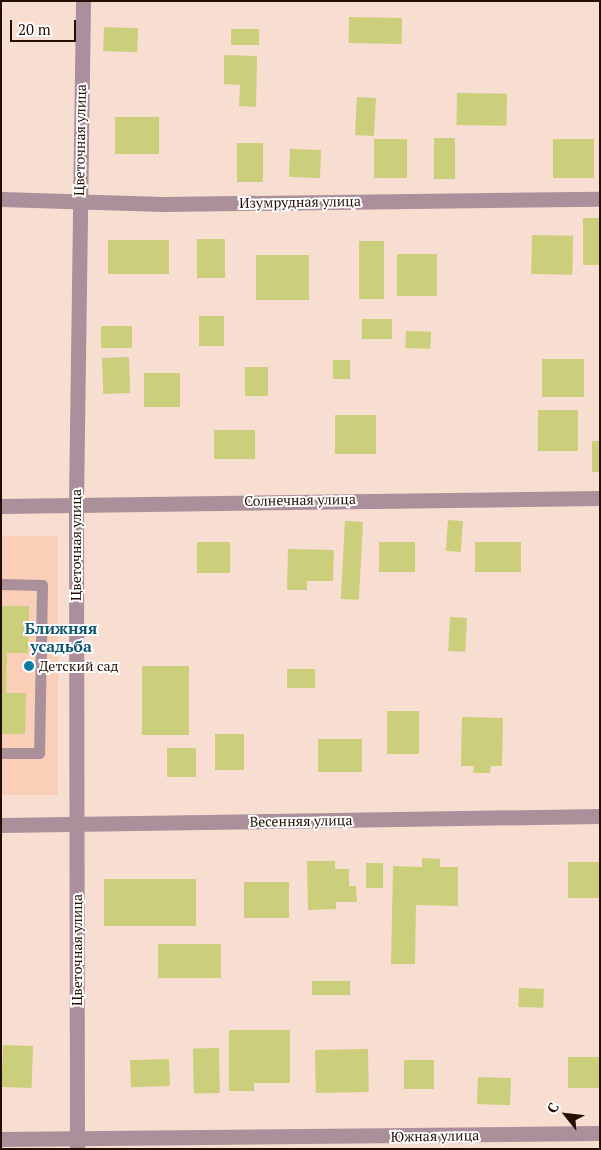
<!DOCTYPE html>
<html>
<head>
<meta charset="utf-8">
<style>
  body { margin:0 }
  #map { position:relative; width:601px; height:1150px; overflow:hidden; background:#f7ded0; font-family:"PT Serif",serif }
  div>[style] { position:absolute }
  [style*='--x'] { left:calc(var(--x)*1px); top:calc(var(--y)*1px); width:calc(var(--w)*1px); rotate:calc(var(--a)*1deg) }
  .built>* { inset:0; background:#facfb8; transform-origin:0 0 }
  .building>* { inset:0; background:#cbce7b; transform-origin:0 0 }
  .lane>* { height:11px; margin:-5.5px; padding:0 5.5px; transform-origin:5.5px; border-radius:5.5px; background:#ab8f9b }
  .street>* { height:15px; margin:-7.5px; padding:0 7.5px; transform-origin:7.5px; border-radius:7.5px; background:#ab8f9b }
  .dots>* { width:14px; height:14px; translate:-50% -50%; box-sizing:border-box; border:2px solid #fff; border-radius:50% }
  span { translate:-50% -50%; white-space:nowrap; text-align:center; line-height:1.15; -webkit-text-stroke:4px #fff; paint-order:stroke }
  .street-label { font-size:14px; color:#250f04 }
  .poi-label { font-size:14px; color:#250f04 }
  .left { translate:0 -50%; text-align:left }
  .quarter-label { font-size:16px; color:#0c5671; font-weight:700 }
  .frame { position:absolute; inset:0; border:2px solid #250f04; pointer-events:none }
  .north { position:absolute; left:541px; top:1090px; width:50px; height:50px; -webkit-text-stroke:4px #fff; paint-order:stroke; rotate:299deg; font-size:14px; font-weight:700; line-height:20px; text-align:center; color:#250f04 }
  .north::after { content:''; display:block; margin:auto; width:18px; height:22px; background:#250f04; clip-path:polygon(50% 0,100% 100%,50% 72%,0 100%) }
  .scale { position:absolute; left:10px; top:20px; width:66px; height:22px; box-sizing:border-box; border:2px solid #250f04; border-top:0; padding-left:6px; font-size:15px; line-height:18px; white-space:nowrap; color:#250f04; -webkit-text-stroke:4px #fff; paint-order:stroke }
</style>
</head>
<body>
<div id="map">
  <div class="built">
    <div style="left:1px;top:536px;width:57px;height:259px"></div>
  </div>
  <div class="building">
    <div style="left:349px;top:17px;width:53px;height:26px;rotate:1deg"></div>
    <div style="left:104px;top:27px;width:34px;height:24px;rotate:2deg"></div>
    <div style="left:231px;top:29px;width:28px;height:16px"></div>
    <div style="clip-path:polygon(224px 55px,257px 56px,256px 107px,239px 106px,240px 85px,224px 84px)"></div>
    <div style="left:457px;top:93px;width:50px;height:32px;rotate:1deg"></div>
    <div style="left:357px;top:97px;width:19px;height:38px;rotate:3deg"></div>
    <div style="left:115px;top:117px;width:44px;height:37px"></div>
    <div style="left:434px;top:138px;width:21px;height:41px"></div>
    <div style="left:374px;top:139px;width:33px;height:39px"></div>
    <div style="left:553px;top:139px;width:41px;height:39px"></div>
    <div style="left:237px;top:143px;width:26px;height:39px"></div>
    <div style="left:290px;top:149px;width:31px;height:28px;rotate:2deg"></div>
    <div style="left:583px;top:218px;width:17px;height:47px"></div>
    <div style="left:532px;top:235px;width:41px;height:39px;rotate:1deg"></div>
    <div style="left:197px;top:239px;width:28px;height:39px"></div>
    <div style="left:169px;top:240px;width:34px;height:61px;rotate:90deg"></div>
    <div style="left:359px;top:241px;width:25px;height:58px"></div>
    <div style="left:397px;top:254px;width:40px;height:42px"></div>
    <div style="left:256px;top:255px;width:53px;height:45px"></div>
    <div style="left:199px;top:316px;width:25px;height:30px"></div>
    <div style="left:362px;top:319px;width:30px;height:20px"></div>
    <div style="left:101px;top:326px;width:31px;height:22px"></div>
    <div style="left:406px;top:331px;width:25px;height:17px;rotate:2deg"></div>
    <div style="left:129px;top:357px;width:36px;height:27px;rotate:88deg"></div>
    <div style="left:542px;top:359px;width:42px;height:38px"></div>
    <div style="left:333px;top:360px;width:17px;height:19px"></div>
    <div style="left:245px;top:367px;width:23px;height:29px"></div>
    <div style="left:180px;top:373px;width:34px;height:36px;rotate:90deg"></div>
    <div style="left:538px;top:410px;width:40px;height:41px"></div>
    <div style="left:335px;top:415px;width:41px;height:39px"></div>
    <div style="left:214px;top:430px;width:41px;height:29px"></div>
    <div style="left:592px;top:441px;width:8px;height:31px"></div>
    <div style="left:448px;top:520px;width:15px;height:31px;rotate:4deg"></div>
    <div style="left:345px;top:521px;width:18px;height:78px;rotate:3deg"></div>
    <div style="left:197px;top:542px;width:33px;height:31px"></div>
    <div style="left:379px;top:542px;width:36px;height:30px"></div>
    <div style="left:475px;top:542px;width:46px;height:30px"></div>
    <div style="clip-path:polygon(288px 549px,334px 550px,333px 581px,307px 581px,307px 590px,287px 590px)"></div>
    <div style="clip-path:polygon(1px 606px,29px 606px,28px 653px,7px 653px,6px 693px,26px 693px,25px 734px,1px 734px)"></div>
    <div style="left:450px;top:617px;width:17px;height:34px;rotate:3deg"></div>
    <div style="left:142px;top:666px;width:47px;height:69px"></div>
    <div style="left:287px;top:669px;width:28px;height:19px"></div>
    <div style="left:387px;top:711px;width:32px;height:43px"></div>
    <div style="clip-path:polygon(462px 717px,503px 718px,502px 766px,491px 766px,490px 773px,473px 773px,474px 766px,461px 766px)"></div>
    <div style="left:215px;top:734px;width:29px;height:36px"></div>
    <div style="left:318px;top:739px;width:44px;height:33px"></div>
    <div style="left:167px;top:748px;width:29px;height:29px"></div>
    <div style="clip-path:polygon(422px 858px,440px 859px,440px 867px,458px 867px,458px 906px,416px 905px,415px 964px,391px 964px,393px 866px,422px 867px)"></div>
    <div style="clip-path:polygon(307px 861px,335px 861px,335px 869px,349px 869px,349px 886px,356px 886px,357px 902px,336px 902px,336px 909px,308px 910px)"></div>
    <div style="left:568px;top:862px;width:32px;height:36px"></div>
    <div style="left:366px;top:863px;width:17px;height:25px"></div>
    <div style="left:104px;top:879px;width:92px;height:47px"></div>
    <div style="left:244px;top:882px;width:45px;height:36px"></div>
    <div style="left:158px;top:944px;width:63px;height:34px"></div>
    <div style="left:350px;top:981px;width:14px;height:38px;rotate:90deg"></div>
    <div style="left:519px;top:988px;width:25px;height:19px;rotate:2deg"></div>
    <div style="clip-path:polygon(229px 1030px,290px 1030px,290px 1083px,254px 1083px,254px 1091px,229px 1091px)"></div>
    <div style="left:3px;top:1045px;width:30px;height:42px;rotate:2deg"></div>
    <div style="left:219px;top:1048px;width:45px;height:26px;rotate:89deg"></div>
    <div style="left:368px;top:1049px;width:43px;height:53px;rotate:89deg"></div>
    <div style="left:568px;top:1057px;width:32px;height:31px"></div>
    <div style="left:169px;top:1059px;width:27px;height:39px;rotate:88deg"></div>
    <div style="left:404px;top:1060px;width:30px;height:29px"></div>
    <div style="left:478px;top:1077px;width:33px;height:27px;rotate:2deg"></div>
  </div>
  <div class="lane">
    <div style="--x:1;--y:584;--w:41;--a:1.4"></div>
    <div style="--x:42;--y:585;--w:168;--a:91"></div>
    <div style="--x:39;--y:753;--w:38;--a:180"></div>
  </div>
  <div class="street">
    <div style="--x:1;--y:199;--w:162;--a:1.8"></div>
    <div style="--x:163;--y:204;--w:437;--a:-0.7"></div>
    <div style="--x:1;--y:506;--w:599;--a:-0.77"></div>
    <div style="--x:1;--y:825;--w:599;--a:-0.86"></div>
    <div style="--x:1;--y:1139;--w:599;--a:-0.57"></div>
    <div style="--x:77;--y:1149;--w:647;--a:-90.09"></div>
    <div style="--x:76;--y:502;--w:501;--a:-89.2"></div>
  </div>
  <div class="dots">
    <div style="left:29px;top:666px;background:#0a7da5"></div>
  </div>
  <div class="street-label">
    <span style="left:80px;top:140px;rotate:-89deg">Цветочная улица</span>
    <span style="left:300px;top:202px;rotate:-1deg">Изумрудная улица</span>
    <span style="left:300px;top:500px;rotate:-1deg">Солнечная улица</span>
    <span style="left:76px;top:545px;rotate:-90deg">Цветочная улица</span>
    <span style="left:301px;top:821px;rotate:-1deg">Весенняя улица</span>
    <span style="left:77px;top:950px;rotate:-90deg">Цветочная улица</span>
    <span style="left:435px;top:1136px;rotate:-1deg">Южная улица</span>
  </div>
  <div class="poi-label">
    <span class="left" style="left:39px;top:666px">Детский сад</span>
  </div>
  <div class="quarter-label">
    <span style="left:61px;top:637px">Ближняя<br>усадьба</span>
  </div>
  <div class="frame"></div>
  <div class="north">С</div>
  <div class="scale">20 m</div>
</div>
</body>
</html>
